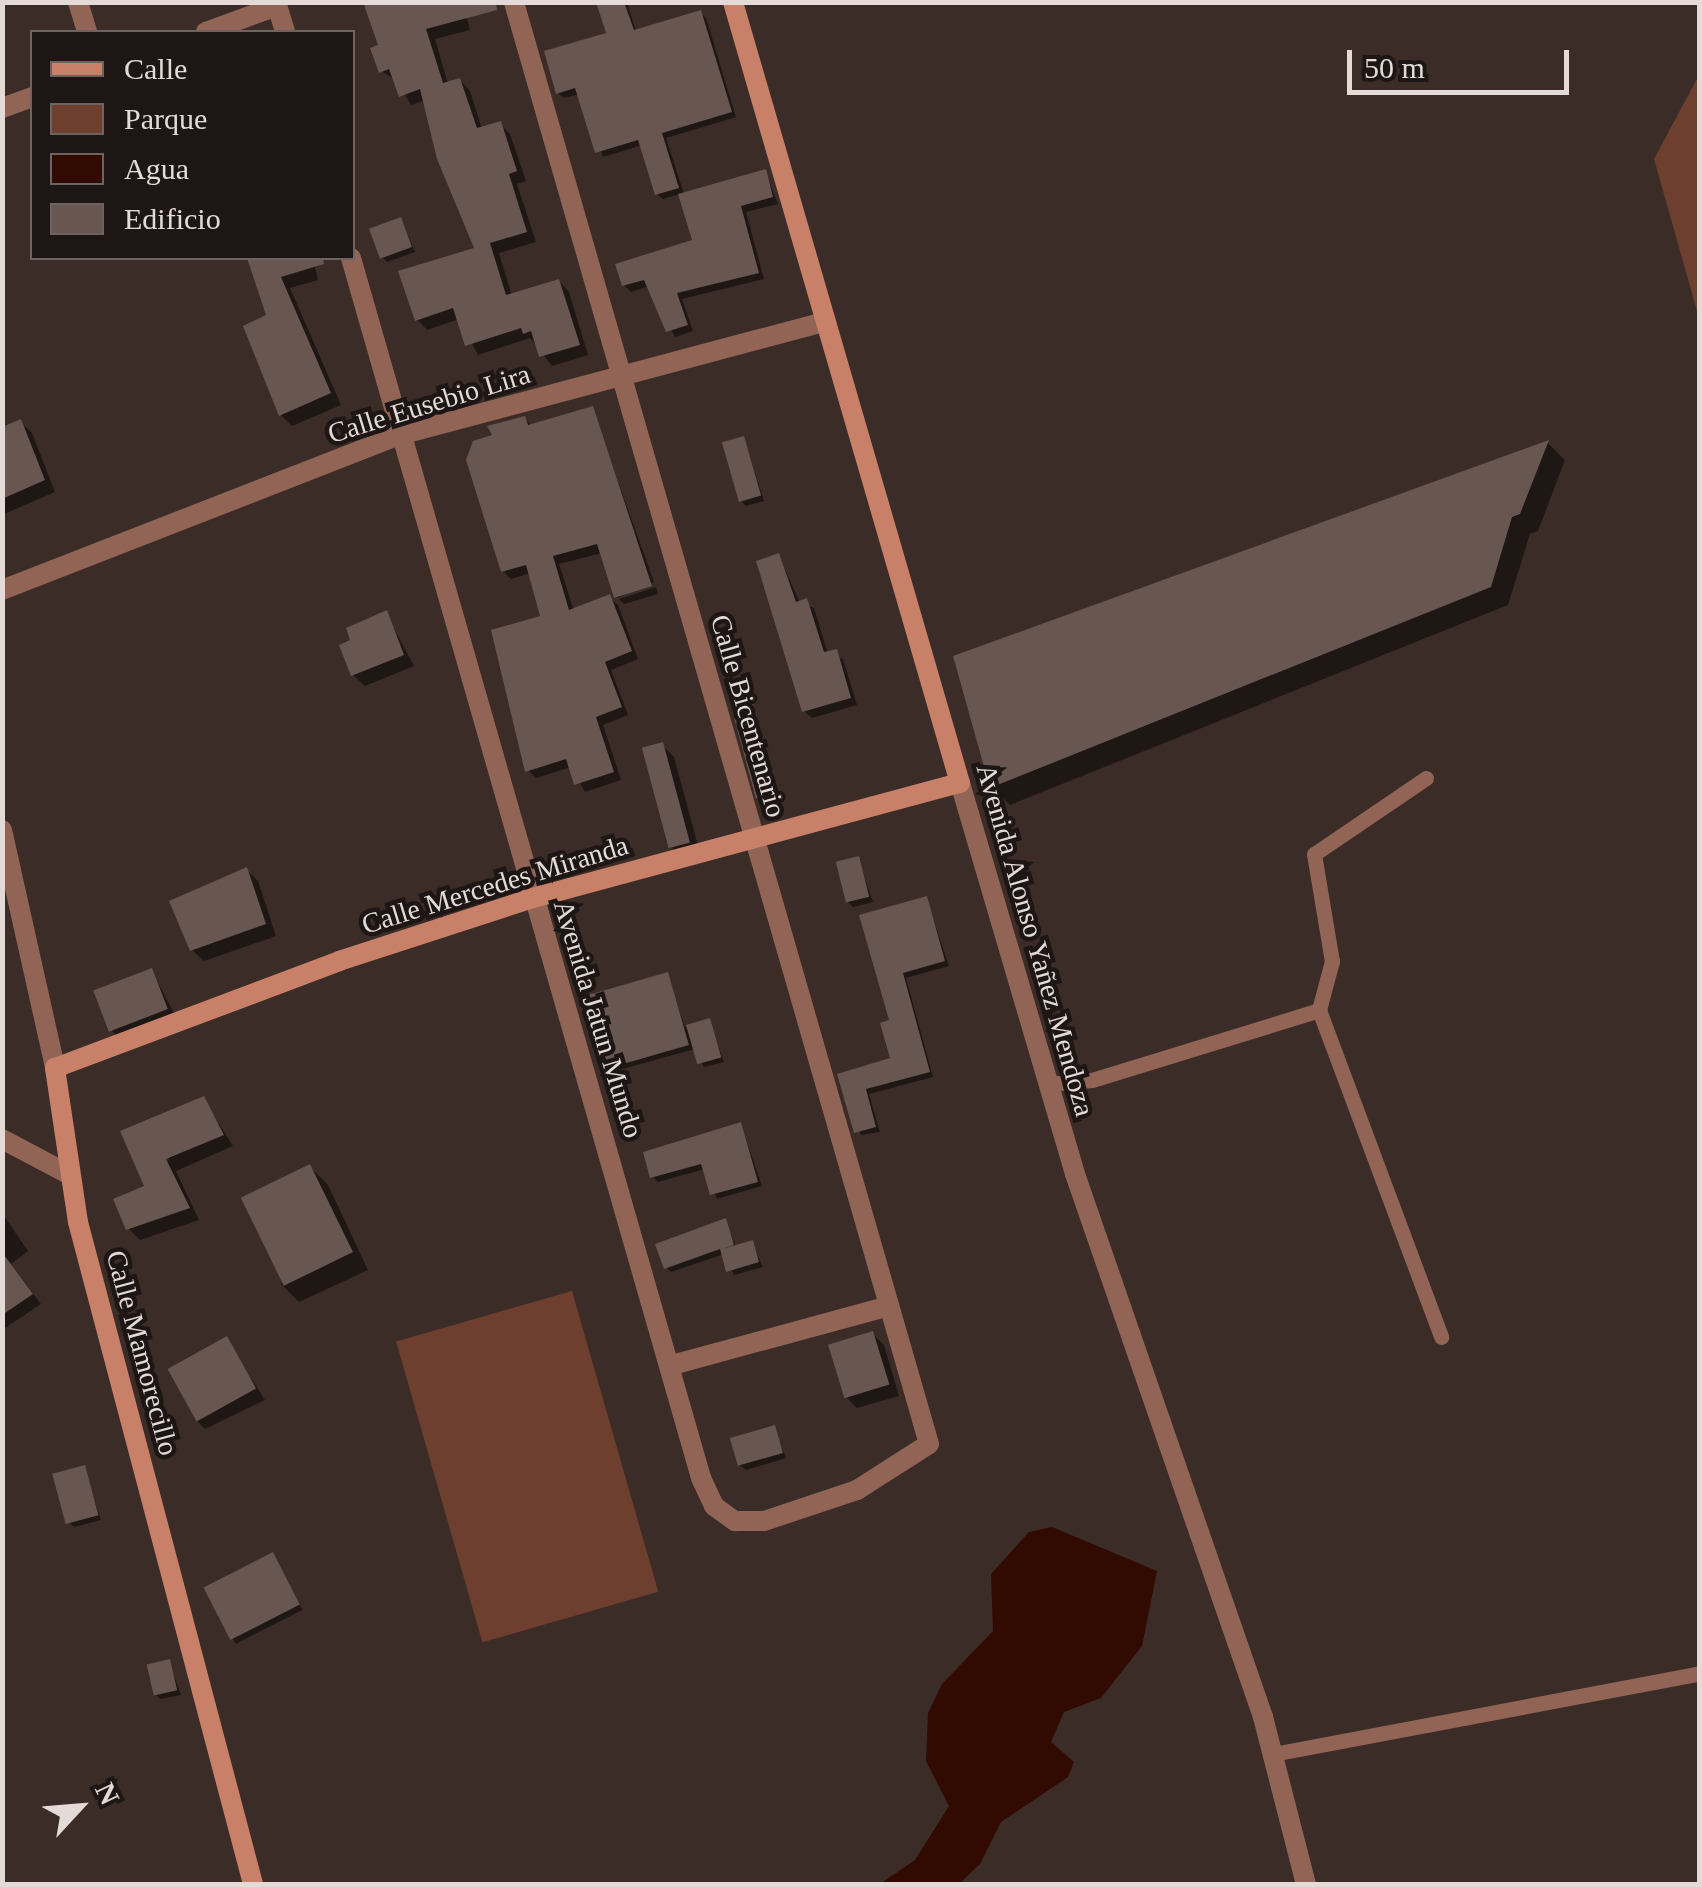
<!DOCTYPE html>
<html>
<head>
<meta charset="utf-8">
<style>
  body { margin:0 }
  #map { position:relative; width:1702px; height:1887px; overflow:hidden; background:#3b2c27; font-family:"Times New Roman",serif }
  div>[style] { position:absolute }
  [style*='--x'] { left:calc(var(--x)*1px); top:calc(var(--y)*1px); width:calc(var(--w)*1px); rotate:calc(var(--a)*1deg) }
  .green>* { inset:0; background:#6e3f2f; transform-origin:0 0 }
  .water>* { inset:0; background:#310b01 }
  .shadow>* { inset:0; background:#0007; transform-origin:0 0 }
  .building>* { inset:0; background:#685651; transform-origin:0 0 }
  .lane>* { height:15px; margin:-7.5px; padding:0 7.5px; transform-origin:7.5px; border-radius:7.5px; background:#926456 }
  .street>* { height:20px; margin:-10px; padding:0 10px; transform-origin:10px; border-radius:10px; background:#926456 }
  .secondary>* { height:20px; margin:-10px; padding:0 10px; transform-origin:10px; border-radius:10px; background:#c98069 }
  span { translate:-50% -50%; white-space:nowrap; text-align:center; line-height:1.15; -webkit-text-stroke:9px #1d1614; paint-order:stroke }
  .street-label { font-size:28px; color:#e4dad7 }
  .frame { position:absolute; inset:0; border:5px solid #e4dad7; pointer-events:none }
  .legend { position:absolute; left:30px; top:30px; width:325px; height:230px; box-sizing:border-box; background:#1d1614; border:2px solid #6d6462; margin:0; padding:12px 18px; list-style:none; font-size:30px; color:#e4dad7 }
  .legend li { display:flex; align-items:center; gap:20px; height:50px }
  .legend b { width:50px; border:2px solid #6d6462 }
  .north { position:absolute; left:30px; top:1757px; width:100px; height:100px; -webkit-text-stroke:8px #1d1614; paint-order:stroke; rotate:64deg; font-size:28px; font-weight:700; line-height:40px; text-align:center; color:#e4dad7 }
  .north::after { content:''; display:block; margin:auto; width:35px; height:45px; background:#e4dad7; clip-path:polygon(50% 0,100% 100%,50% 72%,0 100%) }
  .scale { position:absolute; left:1347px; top:50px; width:222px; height:45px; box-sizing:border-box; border:5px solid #e4dad7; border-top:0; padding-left:12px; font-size:30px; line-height:35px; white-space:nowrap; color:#e4dad7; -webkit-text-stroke:8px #1d1614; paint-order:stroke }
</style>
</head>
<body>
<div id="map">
  <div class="green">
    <div style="clip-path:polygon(1699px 75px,1699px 318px,1654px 159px)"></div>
    <div style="left:572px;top:1291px;width:313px;height:183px;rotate:74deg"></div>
  </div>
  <div class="water">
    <div style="clip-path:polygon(1052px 1527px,1157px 1571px,1142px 1646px,1101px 1698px,1064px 1712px,1051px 1742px,1074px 1762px,1068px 1777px,1001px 1822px,980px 1864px,959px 1884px,880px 1884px,915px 1860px,949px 1806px,926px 1761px,928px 1713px,942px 1684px,993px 1631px,991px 1574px,1029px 1532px)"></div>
  </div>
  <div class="shadow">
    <div style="clip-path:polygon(463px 2px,470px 30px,435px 39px,448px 84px,460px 80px,470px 91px,482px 129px,500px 124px,510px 134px,526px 181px,517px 184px,536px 242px,499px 253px,512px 296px,559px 281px,569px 292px,588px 355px,552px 366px,530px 338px,478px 355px,459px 319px,427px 330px,417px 319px,477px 249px,426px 100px,411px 105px,396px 80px,381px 71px,373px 49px)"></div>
    <div style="clip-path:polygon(599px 2px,627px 2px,636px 32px,700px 13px,706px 18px,736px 117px,666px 138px,684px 194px,765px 172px,778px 204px,746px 212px,764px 279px,682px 299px,693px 331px,675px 337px,649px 286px,631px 292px,624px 285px,695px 242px,680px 194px,663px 199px,657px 194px,642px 145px,603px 157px,580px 94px,564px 98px,558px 93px,609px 34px)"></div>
    <div style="clip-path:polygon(401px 219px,415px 252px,387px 262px,382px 257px)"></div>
    <div style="clip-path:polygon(313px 258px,318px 280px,290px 288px,341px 405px,292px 426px,281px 415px,269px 317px,251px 260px)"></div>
    <div style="clip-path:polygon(592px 409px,654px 582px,617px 598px,602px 553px,559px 564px,574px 611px,609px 597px,618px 605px,638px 659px,611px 670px,628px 715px,603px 725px,621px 780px,585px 792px,571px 767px,536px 778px,528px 770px,543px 617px,531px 573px,511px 579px,503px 571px,496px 437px,525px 419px,532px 426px)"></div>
    <div style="clip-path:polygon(20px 422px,32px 433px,55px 492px,2px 515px,2px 430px)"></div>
    <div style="clip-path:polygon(744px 439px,764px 501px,746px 506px,741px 501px)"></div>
    <div style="clip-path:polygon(1548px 443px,1565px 460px,1538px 531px,1530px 534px,1508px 605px,1010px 805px,992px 787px,956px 658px)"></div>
    <div style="clip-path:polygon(779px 556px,800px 603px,814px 608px,828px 654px,843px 659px,857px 705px,812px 718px,804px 711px)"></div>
    <div style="clip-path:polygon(656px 587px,658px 594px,624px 604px,619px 599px)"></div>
    <div style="clip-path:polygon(386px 613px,414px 666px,365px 686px,353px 675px)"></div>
    <div style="clip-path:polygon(752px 706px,780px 798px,765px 802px,760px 797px)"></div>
    <div style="clip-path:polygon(662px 745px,674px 757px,700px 853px,682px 858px,670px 846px)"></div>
    <div style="clip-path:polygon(858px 859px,873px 902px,853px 907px,848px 902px)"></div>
    <div style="clip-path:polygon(247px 870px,258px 881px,276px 936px,204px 961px,192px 950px)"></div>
    <div style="clip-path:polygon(926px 898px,949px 966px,906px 978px,933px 1077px,869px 1094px,880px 1132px,861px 1135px,840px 1075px,893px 1060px,892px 1022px,862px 917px)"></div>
    <div style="clip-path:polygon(152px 971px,178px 1021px,123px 1043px,112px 1031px)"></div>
    <div style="clip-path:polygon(667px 975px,685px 1027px,709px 1021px,724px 1062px,704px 1067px,695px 1049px,615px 1071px,610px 1066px)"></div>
    <div style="clip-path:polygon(203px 1098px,233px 1146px,176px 1171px,199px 1220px,140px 1240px,129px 1229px)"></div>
    <div style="clip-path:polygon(741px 1125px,762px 1186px,717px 1199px,705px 1169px,658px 1182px,653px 1177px)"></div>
    <div style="clip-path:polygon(310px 1167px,328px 1185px,368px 1270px,299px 1302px,281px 1284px)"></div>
    <div style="clip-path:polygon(2px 1213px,28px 1251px,11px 1264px,41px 1304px,2px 1330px)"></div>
    <div style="clip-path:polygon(725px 1221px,736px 1247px,752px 1243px,763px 1267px,734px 1275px,724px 1254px,671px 1272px,666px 1267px)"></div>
    <div style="clip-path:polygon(872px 1333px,884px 1345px,899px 1396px,857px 1408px,846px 1397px)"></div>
    <div style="clip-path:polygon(226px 1339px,265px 1400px,205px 1429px,194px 1418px)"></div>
    <div style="clip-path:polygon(774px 1428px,786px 1458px,746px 1470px,740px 1465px)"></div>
    <div style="clip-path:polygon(84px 1468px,101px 1520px,74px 1527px,69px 1522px)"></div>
    <div style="left:277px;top:1560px;width:56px;height:75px;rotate:63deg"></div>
    <div style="clip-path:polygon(169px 1662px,181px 1695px,160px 1699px,155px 1694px)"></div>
  </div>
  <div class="building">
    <div style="clip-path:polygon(363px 2px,496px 2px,497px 10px,426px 29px,443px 83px,460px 78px,477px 128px,501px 121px,517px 171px,509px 174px,527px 232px,490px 243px,506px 295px,559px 279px,580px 345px,539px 357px,531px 331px,523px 334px,521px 328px,465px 346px,453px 308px,415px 321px,398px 271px,474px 248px,437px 159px,420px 89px,399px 97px,389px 69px,379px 73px,370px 48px,378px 45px)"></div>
    <div style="clip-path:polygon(596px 2px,624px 2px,634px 30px,701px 10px,732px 112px,662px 133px,679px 188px,655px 195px,638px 140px,595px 153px,575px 88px,556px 94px,544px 51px,606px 33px)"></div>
    <div style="clip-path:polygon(766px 169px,773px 197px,741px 206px,759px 273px,677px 293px,688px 325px,666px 332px,644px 280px,622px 286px,615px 264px,692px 240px,678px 194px)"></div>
    <div style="left:401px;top:217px;width:32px;height:34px;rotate:70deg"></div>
    <div style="clip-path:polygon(247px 258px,323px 258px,324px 264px,281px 277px,331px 393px,279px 416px,243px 326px,266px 315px)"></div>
    <div style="clip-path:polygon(593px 406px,652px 586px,614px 598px,597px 544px,553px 556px,569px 610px,610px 594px,632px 651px,605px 662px,622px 707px,596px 717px,614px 772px,574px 785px,566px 759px,525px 772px,491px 630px,540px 616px,526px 565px,501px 572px,466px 460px,473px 441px,492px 435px,487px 426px,525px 416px,528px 425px)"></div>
    <div style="clip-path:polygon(21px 419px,45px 480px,2px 499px,2px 427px)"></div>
    <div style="left:744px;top:436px;width:62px;height:23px;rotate:74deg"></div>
    <div style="clip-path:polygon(1549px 440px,1520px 514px,1512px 517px,1491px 587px,990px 788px,953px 656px)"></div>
    <div style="clip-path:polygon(779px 553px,796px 602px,807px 598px,824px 652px,837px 649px,851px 698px,802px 712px,756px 561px)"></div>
    <div style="clip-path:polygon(387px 610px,404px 655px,351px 676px,339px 645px,350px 640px,346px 628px)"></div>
    <div style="left:753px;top:703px;width:93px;height:22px;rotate:75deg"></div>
    <div style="left:663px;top:742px;width:104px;height:22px;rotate:75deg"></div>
    <div style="left:859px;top:856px;width:42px;height:24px;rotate:76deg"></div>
    <div style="clip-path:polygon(247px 867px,266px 924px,190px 951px,169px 901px)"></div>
    <div style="clip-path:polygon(927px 896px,945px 961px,903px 973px,930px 1072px,866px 1089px,876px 1127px,854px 1133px,837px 1074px,890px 1058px,880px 1023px,889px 1020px,859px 915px)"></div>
    <div style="left:152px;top:968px;width:44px;height:63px;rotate:69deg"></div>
    <div style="left:668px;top:972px;width:76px;height:84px;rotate:74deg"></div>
    <div style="left:710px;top:1018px;width:41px;height:25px;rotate:74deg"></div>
    <div style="clip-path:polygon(204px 1096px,224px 1135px,166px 1159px,190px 1208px,126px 1230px,113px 1199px,144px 1186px,120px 1131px)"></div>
    <div style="clip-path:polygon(741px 1122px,758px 1182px,710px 1195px,701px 1164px,650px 1178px,643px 1152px)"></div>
    <div style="left:310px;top:1164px;width:98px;height:77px;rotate:64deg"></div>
    <div style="clip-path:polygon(726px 1218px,734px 1245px,722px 1249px,753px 1240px,759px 1262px,726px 1272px,720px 1249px,664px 1269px,655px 1244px)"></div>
    <div style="clip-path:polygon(2px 1252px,33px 1294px,2px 1315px)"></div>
    <div style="left:873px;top:1331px;width:56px;height:47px;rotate:73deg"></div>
    <div style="left:227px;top:1336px;width:60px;height:68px;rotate:61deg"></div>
    <div style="left:775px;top:1425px;width:29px;height:47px;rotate:74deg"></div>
    <div style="left:85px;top:1465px;width:52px;height:34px;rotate:75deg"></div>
    <div style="left:273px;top:1552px;width:59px;height:78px;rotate:63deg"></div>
    <div style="left:170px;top:1659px;width:32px;height:24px;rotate:77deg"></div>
  </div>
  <div class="lane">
    <div style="--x:1426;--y:778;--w:135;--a:145.8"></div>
    <div style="--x:1314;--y:854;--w:109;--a:80.5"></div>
    <div style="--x:1332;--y:961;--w:51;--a:104.9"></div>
    <div style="--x:1319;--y:1010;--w:349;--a:69.5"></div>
    <div style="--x:1049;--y:1084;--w:43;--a:-5.3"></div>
    <div style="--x:1092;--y:1080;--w:238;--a:-17.1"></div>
    <div style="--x:1273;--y:1754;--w:435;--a:-10.7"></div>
  </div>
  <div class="street">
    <div style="--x:78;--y:2;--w:31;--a:73"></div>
    <div style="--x:276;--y:2;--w:31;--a:73"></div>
    <div style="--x:206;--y:32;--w:76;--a:-20.1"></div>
    <div style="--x:2;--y:108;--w:32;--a:-20"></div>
    <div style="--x:351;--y:258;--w:1269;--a:73.99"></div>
    <div style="--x:701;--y:1478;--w:31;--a:65"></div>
    <div style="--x:714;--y:1506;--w:26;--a:36"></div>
    <div style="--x:735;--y:1521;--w:29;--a:0"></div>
    <div style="--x:764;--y:1521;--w:98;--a:-18.4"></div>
    <div style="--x:857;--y:1490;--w:85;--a:-32.6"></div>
    <div style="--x:929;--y:1444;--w:1501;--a:-106.06"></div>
    <div style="--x:2;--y:590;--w:430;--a:-21.3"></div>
    <div style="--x:403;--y:434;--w:437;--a:-14.9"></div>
    <div style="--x:960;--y:783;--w:408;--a:73.6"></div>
    <div style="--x:1075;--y:1174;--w:575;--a:70.9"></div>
    <div style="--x:1263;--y:1717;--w:172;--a:75.6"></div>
    <div style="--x:2;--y:830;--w:244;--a:77.4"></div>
    <div style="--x:2;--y:1139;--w:77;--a:27.9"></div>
    <div style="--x:672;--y:1365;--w:225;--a:-15.2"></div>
  </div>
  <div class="secondary">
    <div style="--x:253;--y:1884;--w:685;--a:-104.81"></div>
    <div style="--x:78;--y:1222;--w:156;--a:-98.5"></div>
    <div style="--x:55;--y:1068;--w:303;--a:-20.6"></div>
    <div style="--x:339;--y:961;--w:204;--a:-18"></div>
    <div style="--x:533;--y:898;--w:442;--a:-15.1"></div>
    <div style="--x:960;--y:783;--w:813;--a:-106.21"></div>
  </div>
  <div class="street-label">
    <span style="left:429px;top:404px;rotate:-17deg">Calle Eusebio Lira</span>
    <span style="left:748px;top:716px;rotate:74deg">Calle Bicentenario</span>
    <span style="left:495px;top:885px;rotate:-17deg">Calle Mercedes Miranda</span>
    <span style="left:1035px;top:940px;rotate:74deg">Avenida Alonso Yañez Mendoza</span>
    <span style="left:598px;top:1019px;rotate:73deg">Avenida Jatun Mundo</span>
    <span style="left:142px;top:1353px;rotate:75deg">Calle Mamorecillo</span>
  </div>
  <div class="frame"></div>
  <ul class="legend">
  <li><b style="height:12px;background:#c98069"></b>Calle</li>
  <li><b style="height:28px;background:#6e3f2f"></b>Parque</li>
  <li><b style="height:28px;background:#310b01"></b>Agua</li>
  <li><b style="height:28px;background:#685651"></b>Edificio</li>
  </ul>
  <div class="north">N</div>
  <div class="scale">50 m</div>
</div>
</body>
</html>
